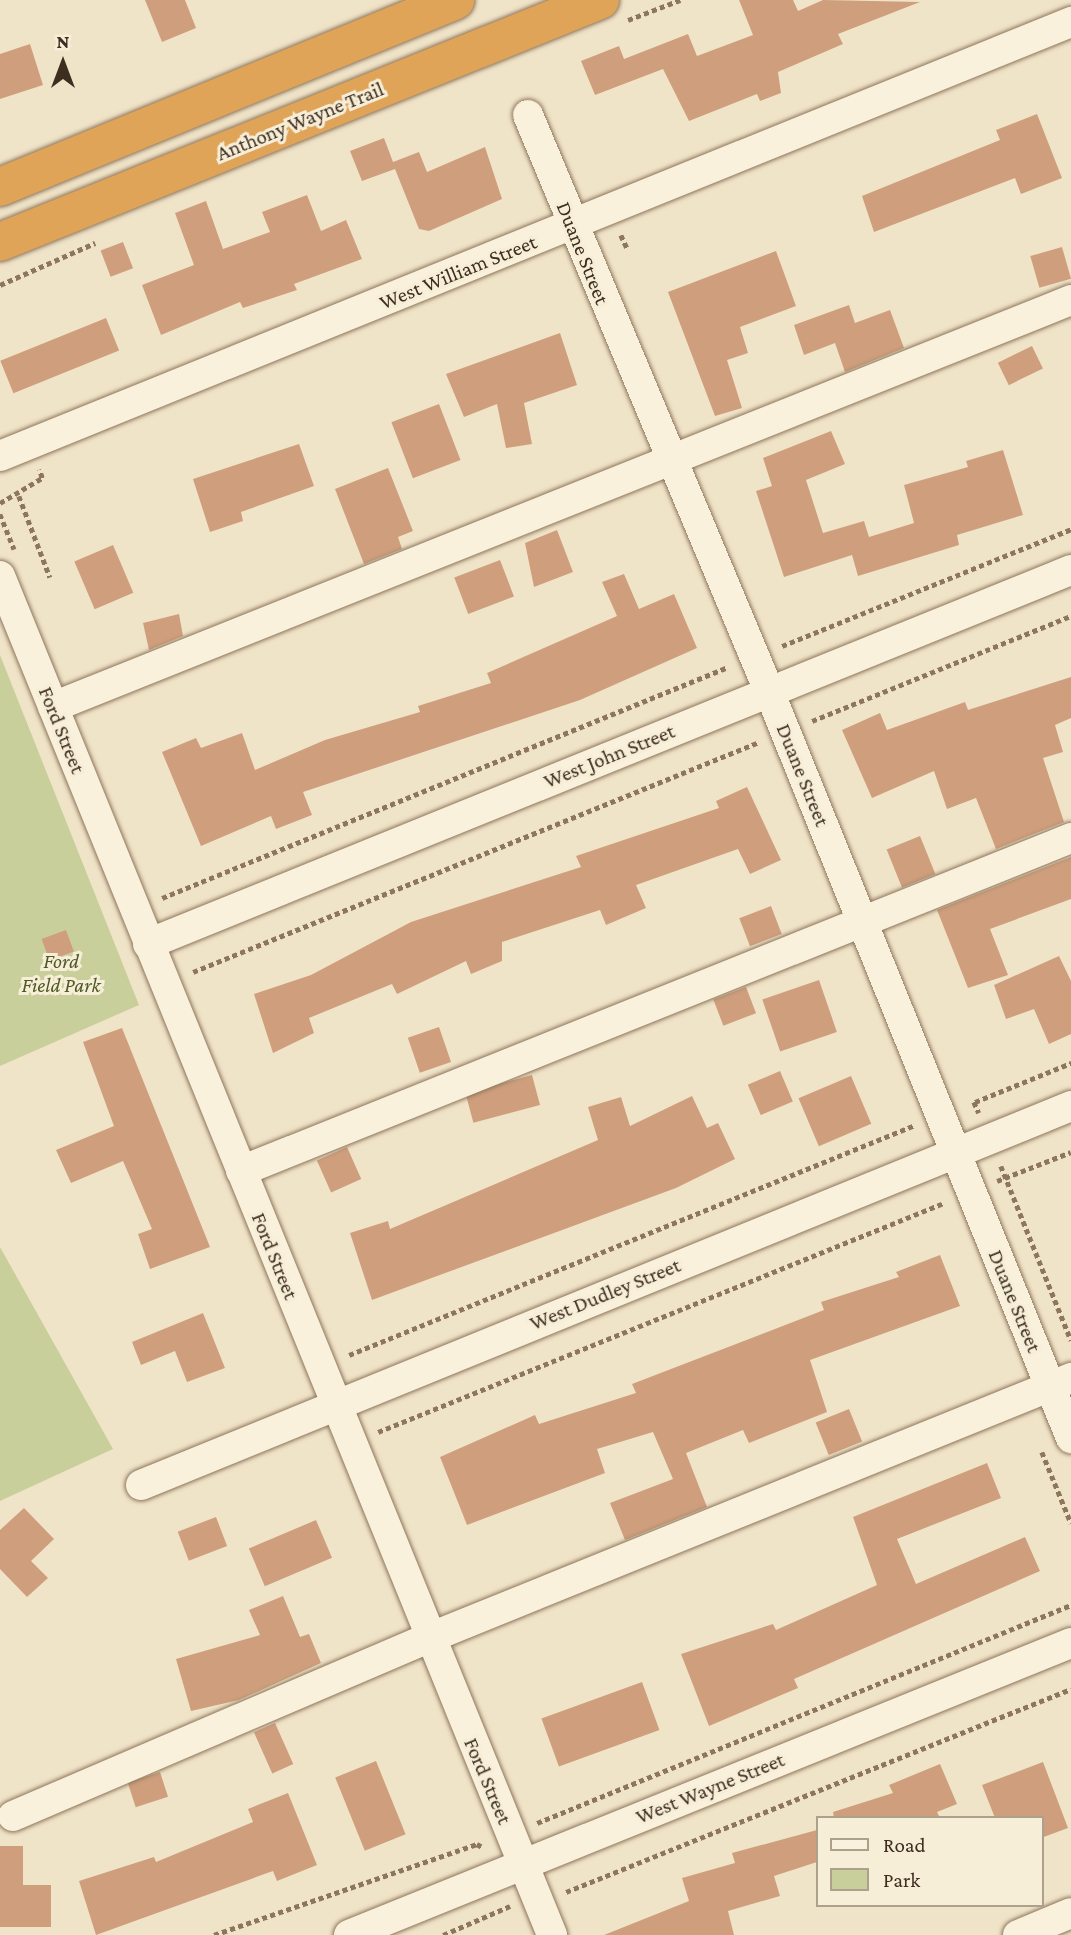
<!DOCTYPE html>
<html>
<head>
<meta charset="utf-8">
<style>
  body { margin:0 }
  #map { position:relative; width:1071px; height:1935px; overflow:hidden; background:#f0e4c8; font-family:"Crimson Pro",serif }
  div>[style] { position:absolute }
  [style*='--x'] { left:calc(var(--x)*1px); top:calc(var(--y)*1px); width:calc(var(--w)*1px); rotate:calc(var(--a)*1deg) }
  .green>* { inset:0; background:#c9cf9b }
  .building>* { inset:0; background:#cf9f7d; transform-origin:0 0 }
  .path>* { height:4.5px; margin-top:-2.25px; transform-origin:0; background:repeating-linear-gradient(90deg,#8d765c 0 5px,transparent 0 8.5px) }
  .roads { filter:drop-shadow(0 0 2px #8d765c) drop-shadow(0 0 2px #8d765c) }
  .minor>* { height:30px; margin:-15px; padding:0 15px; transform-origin:15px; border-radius:15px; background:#faf1dc }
  .highway>* { height:38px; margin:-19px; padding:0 19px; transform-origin:19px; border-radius:19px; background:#e0a458 }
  span { translate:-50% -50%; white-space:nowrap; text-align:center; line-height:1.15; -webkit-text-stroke:6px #f7eed8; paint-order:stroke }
  .street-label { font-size:21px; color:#3d2e20 }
  .park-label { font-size:21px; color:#4d5a26; font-style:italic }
  .legend { position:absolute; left:816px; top:1816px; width:228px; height:91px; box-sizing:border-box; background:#f7eed8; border:2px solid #ada18e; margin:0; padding:9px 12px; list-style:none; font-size:21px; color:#3d2e20 }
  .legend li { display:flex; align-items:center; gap:14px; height:35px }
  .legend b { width:35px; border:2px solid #ada18e }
  .north { position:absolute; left:28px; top:28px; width:70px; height:70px; -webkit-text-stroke:5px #f7eed8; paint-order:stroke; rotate:0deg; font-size:19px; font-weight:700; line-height:28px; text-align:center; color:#3d2e20 }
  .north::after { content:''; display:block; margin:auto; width:24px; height:32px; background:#3d2e20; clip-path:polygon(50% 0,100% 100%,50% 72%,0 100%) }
</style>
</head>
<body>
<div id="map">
  <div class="green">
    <div style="clip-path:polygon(0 655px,139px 1005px,0 1066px)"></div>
    <div style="clip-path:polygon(0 1247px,113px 1449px,0 1501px)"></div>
  </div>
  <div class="building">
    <div style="clip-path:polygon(145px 0,185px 0,196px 28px,162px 42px)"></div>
    <div style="clip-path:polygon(739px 0,793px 0,798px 11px,823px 0,920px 2px,838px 34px,843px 44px,778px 72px,781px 93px,760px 101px,757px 94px,689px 121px,663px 69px,595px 95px,581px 61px,619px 46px,624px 59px,688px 34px,697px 56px,753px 35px)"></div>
    <div style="clip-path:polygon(30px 44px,43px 85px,0 99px,0 54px)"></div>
    <div style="clip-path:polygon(1037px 114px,1062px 178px,1021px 194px,1015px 178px,874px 232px,862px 196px,1000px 140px,996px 130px)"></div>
    <div style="clip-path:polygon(384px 138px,393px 162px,419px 152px,427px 172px,485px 147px,502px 199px,429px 231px,419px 229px,395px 169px,362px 181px,350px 151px)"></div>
    <div style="clip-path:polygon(307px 195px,321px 231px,346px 220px,362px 259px,294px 284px,297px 290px,243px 308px,240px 302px,161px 335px,142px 285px,194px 265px,175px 213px,206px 201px,223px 249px,270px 232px,262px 212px)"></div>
    <div style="left:123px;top:242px;width:28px;height:24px;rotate:69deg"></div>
    <div style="left:1062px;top:247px;width:33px;height:33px;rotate:74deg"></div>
    <div style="clip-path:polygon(776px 251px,796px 306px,740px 327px,748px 353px,727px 360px,742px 408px,715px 416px,668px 292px)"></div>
    <div style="clip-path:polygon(849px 305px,855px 323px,890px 310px,904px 348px,845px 372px,835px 343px,804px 355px,794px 325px)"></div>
    <div style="left:106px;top:318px;width:35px;height:114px;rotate:68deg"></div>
    <div style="clip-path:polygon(560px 333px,577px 385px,524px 403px,532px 444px,506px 448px,497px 404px,464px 417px,446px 374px)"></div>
    <div style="left:1032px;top:346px;width:25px;height:38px;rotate:64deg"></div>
    <div style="left:439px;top:404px;width:60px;height:51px;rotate:69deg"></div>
    <div style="clip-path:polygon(831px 431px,845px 464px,806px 480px,823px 533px,864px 521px,869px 537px,914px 523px,904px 485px,968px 467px,966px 461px,1003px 450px,1023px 515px,957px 535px,959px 545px,858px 576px,852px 555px,784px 577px,756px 491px,772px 486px,763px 458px)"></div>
    <div style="clip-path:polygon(299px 444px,314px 486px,241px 512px,243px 521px,210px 532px,193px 479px)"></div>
    <div style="clip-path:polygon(388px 468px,413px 531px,398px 537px,402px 549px,364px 564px,335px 489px)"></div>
    <div style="clip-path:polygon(557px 530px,573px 572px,534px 587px,525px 543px)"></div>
    <div style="left:113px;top:545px;width:52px;height:42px;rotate:67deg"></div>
    <div style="left:500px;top:560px;width:39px;height:49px;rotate:69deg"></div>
    <div style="clip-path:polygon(624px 574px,639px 609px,674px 594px,697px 648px,580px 700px,303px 792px,312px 815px,276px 829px,271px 816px,201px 846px,162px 752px,196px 738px,201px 748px,242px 733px,255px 770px,325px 740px,420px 712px,418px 706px,491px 683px,487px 673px,617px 616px,602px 582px)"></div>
    <div style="clip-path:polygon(179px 614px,183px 636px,149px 650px,143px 623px)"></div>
    <div style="clip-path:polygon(1071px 677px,1071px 718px,1055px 725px,1063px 752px,1043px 758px,1064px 822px,996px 849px,976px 798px,947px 809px,934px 771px,872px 798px,842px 730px,880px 713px,887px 730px,965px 702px,968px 710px)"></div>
    <div style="clip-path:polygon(747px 787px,781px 860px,750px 874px,738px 849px,636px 885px,646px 908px,606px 925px,600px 910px,502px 942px,502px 961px,471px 974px,466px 961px,397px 994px,392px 984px,309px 1018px,314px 1033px,273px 1053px,254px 994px,311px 975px,411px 922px,581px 867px,576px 856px,719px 808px,716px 801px)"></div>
    <div style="left:920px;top:836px;width:41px;height:36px;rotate:68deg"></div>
    <div style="clip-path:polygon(1071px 857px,1071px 899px,990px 929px,1008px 975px,968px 988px,937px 910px)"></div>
    <div style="left:771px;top:906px;width:30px;height:34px;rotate:69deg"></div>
    <div style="left:66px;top:930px;width:23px;height:26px;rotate:70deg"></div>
    <div style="clip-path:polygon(1059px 956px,1071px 981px,1071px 1034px,1049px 1044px,1034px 1009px,1006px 1019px,994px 985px)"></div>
    <div style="left:819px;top:980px;width:55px;height:60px;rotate:71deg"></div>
    <div style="left:746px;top:987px;width:28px;height:35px;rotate:69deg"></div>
    <div style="left:439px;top:1027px;width:37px;height:33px;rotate:71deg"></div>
    <div style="clip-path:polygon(122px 1028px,210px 1247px,150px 1269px,138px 1234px,152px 1229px,123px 1161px,71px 1183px,56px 1150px,114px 1126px,83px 1042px)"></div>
    <div style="left:780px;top:1071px;width:33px;height:35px;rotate:67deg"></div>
    <div style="left:532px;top:1075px;width:31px;height:69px;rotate:75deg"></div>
    <div style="left:851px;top:1076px;width:52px;height:57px;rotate:67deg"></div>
    <div style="clip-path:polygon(692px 1096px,707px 1128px,718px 1123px,735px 1159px,676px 1188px,372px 1300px,350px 1233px,388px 1221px,390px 1229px,598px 1140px,588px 1107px,621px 1097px,630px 1126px)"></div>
    <div style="left:347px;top:1147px;width:35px;height:33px;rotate:66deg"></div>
    <div style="clip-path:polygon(940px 1255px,960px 1306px,810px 1360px,827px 1412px,749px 1443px,743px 1430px,686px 1453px,707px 1507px,625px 1540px,610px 1503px,673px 1479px,653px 1432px,597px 1449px,605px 1473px,467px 1525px,440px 1457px,535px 1415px,539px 1424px,636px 1393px,632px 1384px,824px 1310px,821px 1302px,899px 1277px,896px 1272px)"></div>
    <div style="clip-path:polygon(203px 1313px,225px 1368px,187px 1382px,175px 1351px,141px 1365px,132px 1342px)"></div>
    <div style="left:849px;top:1409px;width:35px;height:36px;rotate:68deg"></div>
    <div style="clip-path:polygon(987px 1463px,1001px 1498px,897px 1539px,916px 1584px,1025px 1537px,1040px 1571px,794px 1679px,798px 1688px,709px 1726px,681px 1654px,773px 1624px,776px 1630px,877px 1585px,853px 1517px)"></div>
    <div style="clip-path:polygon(24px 1508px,54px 1539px,31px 1561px,48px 1578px,27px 1597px,0 1569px,0 1530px)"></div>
    <div style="left:216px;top:1517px;width:31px;height:41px;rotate:69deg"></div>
    <div style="left:316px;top:1520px;width:41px;height:73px;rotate:67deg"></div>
    <div style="clip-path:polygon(283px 1596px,300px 1637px,309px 1634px,321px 1663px,239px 1700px,191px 1711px,176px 1659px,260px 1635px,249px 1610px)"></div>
    <div style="left:642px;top:1682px;width:51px;height:107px;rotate:70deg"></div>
    <div style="left:275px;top:1723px;width:45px;height:23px;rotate:66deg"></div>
    <div style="left:376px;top:1761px;width:79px;height:44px;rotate:68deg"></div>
    <div style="clip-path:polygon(1043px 1762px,1068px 1828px,1041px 1838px,1041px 1818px,995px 1818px,982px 1785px)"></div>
    <div style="clip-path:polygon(940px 1764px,957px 1804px,937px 1812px,940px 1818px,834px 1818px,833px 1812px,893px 1793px,889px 1785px)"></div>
    <div style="left:160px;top:1772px;width:26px;height:34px;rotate:72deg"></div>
    <div style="clip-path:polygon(288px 1793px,317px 1865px,277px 1881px,273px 1871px,96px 1935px,79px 1881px,154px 1857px,156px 1862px,253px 1822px,248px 1809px)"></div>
    <div style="clip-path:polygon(817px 1830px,817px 1862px,774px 1876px,780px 1896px,728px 1911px,734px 1935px,604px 1935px,689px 1901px,682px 1878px,735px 1863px,732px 1853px)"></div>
    <div style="clip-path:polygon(0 1846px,23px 1846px,23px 1885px,51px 1885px,51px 1927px,0 1927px)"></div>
  </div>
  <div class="path">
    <div style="--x:628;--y:20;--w:56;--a:-21"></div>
    <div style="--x:621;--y:235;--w:14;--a:65"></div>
    <div style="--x:0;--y:285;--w:104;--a:-23.9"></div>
    <div style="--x:19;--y:496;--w:87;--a:69.1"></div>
    <div style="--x:0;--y:503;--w:49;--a:-30.8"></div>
    <div style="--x:42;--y:478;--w:9;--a:-108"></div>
    <div style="--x:0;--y:514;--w:38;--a:68"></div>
    <div style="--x:782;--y:646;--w:312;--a:-22"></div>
    <div style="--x:812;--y:721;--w:279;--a:-22.1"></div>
    <div style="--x:162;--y:898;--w:611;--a:-22.2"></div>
    <div style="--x:193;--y:972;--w:611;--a:-22.11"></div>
    <div style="--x:974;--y:1102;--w:12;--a:66"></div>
    <div style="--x:975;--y:1102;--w:104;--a:-22.1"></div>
    <div style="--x:1001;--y:1166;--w:188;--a:68.1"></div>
    <div style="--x:997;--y:1181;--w:79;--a:-21.4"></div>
    <div style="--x:349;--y:1355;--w:611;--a:-22.11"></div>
    <div style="--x:378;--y:1432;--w:611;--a:-22.03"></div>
    <div style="--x:1042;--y:1452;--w:77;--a:67.8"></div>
    <div style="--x:537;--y:1823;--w:577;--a:-22.21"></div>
    <div style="--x:566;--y:1892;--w:544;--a:-21.9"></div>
    <div style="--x:214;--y:1935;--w:278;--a:-19.1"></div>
    <div style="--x:477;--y:1844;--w:8;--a:30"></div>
    <div style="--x:443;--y:1935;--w:73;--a:-23.4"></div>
  </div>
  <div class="roads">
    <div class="minor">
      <div style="--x:528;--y:115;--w:624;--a:67.3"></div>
      <div style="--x:769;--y:691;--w:806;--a:67.99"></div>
      <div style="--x:0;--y:456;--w:1156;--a:-22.06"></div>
      <div style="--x:0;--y:576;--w:1467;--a:67.89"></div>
      <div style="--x:53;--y:707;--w:1096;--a:-21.79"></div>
      <div style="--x:148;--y:944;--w:996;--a:-22.06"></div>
      <div style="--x:241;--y:1171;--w:894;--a:-21.86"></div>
      <div style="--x:141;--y:1485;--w:1004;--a:-22.17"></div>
      <div style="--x:13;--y:1816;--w:452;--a:-23.2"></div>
      <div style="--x:429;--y:1638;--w:693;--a:-22.05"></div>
      <div style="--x:349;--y:1935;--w:779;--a:-22.02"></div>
      <div style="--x:1018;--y:1935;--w:57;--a:-22.5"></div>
    </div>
    <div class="highway">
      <div style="--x:0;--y:187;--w:492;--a:-22.3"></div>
      <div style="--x:0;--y:242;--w:647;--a:-21.97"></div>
    </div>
  </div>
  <div class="street-label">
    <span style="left:300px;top:121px;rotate:-22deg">Anthony Wayne Trail</span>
    <span style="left:583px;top:253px;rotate:68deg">Duane Street</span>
    <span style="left:458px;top:272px;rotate:-22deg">West William Street</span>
    <span style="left:62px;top:730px;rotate:68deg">Ford Street</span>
    <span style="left:609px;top:756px;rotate:-22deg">West John Street</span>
    <span style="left:803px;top:775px;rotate:68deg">Duane Street</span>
    <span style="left:275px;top:1256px;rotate:68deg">Ford Street</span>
    <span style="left:605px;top:1294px;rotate:-22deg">West Dudley Street</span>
    <span style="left:1015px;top:1301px;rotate:68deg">Duane Street</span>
    <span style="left:488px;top:1781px;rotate:67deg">Ford Street</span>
    <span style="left:710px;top:1788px;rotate:-22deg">West Wayne Street</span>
  </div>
  <div class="park-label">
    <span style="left:61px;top:973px">Ford<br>Field Park</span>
  </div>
  <ul class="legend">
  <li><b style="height:9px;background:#faf1dc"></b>Road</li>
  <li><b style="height:19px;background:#c9cf9b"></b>Park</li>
  </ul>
  <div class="north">N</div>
</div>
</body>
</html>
